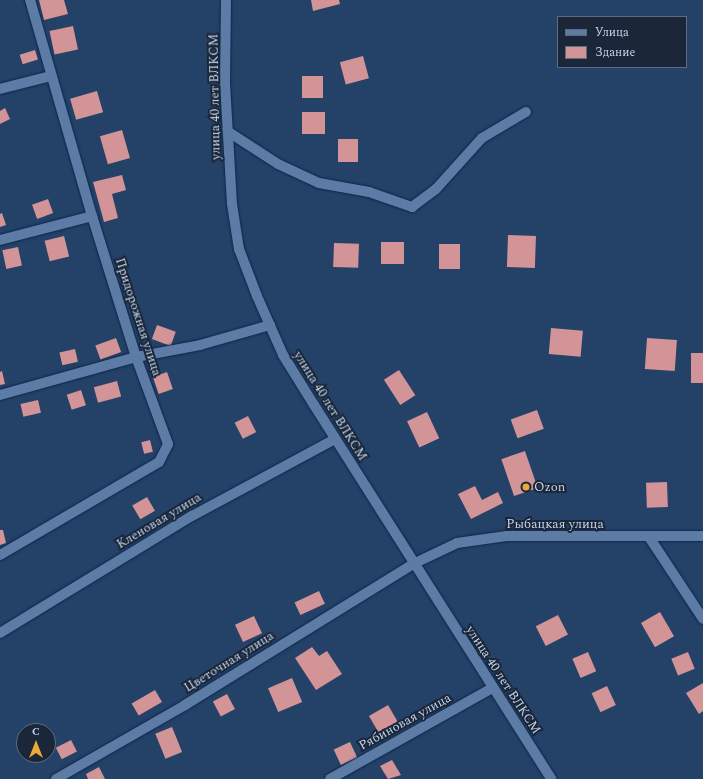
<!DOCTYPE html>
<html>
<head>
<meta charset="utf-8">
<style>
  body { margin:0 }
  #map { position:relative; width:703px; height:779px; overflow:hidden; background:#244167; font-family:Spectral,serif }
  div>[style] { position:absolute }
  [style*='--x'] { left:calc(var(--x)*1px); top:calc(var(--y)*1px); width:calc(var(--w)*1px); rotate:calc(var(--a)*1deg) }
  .building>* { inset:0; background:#d29497; transform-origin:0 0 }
  .roads { filter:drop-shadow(0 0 1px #0b264b) drop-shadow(0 0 1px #0b264b) }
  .minor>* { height:10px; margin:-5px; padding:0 5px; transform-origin:5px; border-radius:5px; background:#5c7ba5 }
  .dots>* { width:11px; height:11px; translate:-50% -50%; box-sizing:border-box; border:2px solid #1b2739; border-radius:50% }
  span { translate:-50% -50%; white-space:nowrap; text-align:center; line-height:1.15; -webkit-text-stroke:4px #1b2739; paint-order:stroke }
  .street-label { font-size:13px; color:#c3d4ec }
  .poi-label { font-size:13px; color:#c3d4ec }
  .left { translate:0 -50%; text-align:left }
  .legend { position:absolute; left:557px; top:16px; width:130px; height:52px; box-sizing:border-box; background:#1b2739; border:1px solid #5e6c81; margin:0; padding:5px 7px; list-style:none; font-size:12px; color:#c3d4ec }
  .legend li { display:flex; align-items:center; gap:8px; height:20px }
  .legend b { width:20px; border:1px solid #5e6c81 }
  .north { position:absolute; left:16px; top:723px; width:40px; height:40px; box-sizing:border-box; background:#1b2739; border:1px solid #5e6c81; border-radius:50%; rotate:0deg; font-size:11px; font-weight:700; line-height:16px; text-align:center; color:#c3d4ec }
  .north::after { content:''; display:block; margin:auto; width:14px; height:18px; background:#eba939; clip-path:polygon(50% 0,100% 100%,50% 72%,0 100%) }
</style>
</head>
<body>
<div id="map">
  <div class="building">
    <div style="clip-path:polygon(39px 0,64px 0,68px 14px,44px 20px)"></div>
    <div style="clip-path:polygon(311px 0,339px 0,340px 4px,313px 11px)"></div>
    <div style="left:73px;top:26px;width:24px;height:24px;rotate:78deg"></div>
    <div style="left:35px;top:50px;width:10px;height:16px;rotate:73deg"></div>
    <div style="left:363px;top:56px;width:23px;height:24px;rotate:75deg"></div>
    <div style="left:302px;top:76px;width:21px;height:22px"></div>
    <div style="left:97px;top:91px;width:22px;height:28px;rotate:74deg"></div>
    <div style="clip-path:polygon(5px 108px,10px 119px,0 124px,0 111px)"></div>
    <div style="left:302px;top:112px;width:23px;height:22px"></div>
    <div style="left:122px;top:130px;width:29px;height:23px;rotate:74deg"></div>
    <div style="left:338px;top:139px;width:20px;height:23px"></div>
    <div style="clip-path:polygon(122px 175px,126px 190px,112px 194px,118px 218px,104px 222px,93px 182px)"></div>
    <div style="left:48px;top:199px;width:15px;height:17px;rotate:70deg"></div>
    <div style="clip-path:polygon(2px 213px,6px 225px,0 227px,0 214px)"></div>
    <div style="left:508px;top:235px;width:28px;height:32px;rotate:2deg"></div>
    <div style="left:64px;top:236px;width:21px;height:20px;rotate:76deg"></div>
    <div style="left:381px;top:242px;width:23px;height:22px"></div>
    <div style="left:334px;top:243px;width:25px;height:24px;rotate:2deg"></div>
    <div style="left:439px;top:244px;width:21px;height:25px"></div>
    <div style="left:18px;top:247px;width:19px;height:16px;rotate:78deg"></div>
    <div style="left:157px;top:325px;width:20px;height:15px;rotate:20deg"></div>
    <div style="left:551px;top:328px;width:32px;height:26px;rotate:5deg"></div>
    <div style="left:116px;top:338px;width:15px;height:22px;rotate:70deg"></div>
    <div style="left:647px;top:338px;width:30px;height:31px;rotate:4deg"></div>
    <div style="left:75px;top:349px;width:13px;height:16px;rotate:77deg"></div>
    <div style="left:691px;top:353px;width:12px;height:30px"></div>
    <div style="left:399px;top:370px;width:30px;height:18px;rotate:57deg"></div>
    <div style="clip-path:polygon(2px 371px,5px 384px,0 385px,0 372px)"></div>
    <div style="left:167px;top:372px;width:18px;height:15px;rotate:71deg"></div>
    <div style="left:117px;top:381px;width:16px;height:24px;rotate:75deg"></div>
    <div style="left:81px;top:390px;width:16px;height:15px;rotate:72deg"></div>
    <div style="left:38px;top:400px;width:13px;height:18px;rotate:77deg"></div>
    <div style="left:537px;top:410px;width:20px;height:28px;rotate:70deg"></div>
    <div style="left:427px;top:412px;width:29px;height:22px;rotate:65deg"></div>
    <div style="left:248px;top:416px;width:18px;height:15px;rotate:63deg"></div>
    <div style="left:150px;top:440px;width:12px;height:9px;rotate:76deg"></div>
    <div style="left:525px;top:451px;width:39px;height:25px;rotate:71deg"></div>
    <div style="left:667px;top:482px;width:25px;height:21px;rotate:88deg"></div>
    <div style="clip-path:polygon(475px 486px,482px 500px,498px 492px,503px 503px,471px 519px,458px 494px)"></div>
    <div style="left:147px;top:497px;width:16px;height:17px;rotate:60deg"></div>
    <div style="clip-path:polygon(0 530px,3px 530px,6px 543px,0 545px)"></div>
    <div style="left:319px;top:591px;width:14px;height:27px;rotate:65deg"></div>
    <div style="left:660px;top:612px;width:28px;height:22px;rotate:60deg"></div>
    <div style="left:558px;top:615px;width:22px;height:25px;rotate:63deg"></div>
    <div style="left:254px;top:616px;width:19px;height:21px;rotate:65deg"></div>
    <div style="clip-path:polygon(312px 647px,319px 656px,327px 651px,342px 674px,316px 690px,295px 658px)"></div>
    <div style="left:588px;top:652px;width:21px;height:17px;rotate:67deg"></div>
    <div style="left:688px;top:652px;width:18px;height:18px;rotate:68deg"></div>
    <div style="left:292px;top:678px;width:26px;height:26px;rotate:67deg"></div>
    <div style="clip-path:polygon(703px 683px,703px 711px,699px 714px,686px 693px)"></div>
    <div style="left:607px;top:686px;width:21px;height:17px;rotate:65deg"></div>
    <div style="left:155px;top:690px;width:14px;height:27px;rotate:60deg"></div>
    <div style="left:227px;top:694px;width:17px;height:16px;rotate:62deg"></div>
    <div style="left:388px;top:705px;width:20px;height:22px;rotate:60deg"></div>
    <div style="left:172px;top:727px;width:27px;height:18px;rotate:68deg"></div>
    <div style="left:71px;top:740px;width:13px;height:17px;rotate:63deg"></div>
    <div style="left:350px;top:742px;width:17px;height:18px;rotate:65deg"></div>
    <div style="clip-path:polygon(392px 760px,401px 775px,388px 779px,380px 766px)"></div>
    <div style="clip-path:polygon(99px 767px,105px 779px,88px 779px,86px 774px)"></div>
  </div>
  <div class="roads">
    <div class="minor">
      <div style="--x:226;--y:0;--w:83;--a:90.7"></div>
      <div style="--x:225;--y:83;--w:121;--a:86.7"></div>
      <div style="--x:232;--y:204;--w:46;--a:81.2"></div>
      <div style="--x:239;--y:249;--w:50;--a:69"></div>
      <div style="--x:257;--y:296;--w:64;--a:66.2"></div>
      <div style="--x:283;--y:355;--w:59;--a:58.2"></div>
      <div style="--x:314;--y:405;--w:443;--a:57.6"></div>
      <div style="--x:0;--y:89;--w:53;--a:-14.3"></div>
      <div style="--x:227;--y:131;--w:61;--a:32.9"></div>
      <div style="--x:278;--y:164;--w:45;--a:24.9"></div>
      <div style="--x:319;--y:183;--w:51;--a:10.2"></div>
      <div style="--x:369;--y:192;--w:46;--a:19.2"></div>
      <div style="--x:412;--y:207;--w:30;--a:-37"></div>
      <div style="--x:436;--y:189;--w:69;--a:-48"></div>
      <div style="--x:482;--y:138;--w:51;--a:-30.6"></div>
      <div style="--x:0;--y:240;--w:95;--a:-14.6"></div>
      <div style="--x:0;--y:395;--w:141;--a:-15.6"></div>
      <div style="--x:136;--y:357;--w:65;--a:-10.6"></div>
      <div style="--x:200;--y:345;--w:73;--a:-15.9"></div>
      <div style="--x:649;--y:537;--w:98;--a:56.6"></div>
      <div style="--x:0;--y:555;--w:184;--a:-30.3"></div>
      <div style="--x:159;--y:462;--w:20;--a:-63"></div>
      <div style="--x:168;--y:444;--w:93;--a:-110.2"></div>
      <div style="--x:136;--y:357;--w:148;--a:-107.3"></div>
      <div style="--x:92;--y:216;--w:225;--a:-106"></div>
      <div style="--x:0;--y:633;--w:225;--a:-31.4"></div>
      <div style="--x:192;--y:516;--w:162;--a:-28.3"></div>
      <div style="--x:56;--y:779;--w:149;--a:-29.8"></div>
      <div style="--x:185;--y:705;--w:268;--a:-31.7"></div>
      <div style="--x:413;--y:564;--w:49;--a:-25.5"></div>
      <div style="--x:457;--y:543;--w:50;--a:-8"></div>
      <div style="--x:507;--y:536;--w:196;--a:0"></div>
      <div style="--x:330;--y:779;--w:186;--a:-29.3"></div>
    </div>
  </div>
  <div class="dots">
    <div style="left:526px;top:487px;background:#eba939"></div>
  </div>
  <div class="street-label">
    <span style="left:215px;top:97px;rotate:-91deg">улица 40 лет ВЛКСМ</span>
    <span style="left:138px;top:317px;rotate:72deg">Придорожная улица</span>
    <span style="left:330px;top:406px;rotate:58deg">улица 40 лет ВЛКСМ</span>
    <span style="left:159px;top:521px;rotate:-31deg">Кленовая улица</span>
    <span style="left:555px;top:524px">Рыбацкая улица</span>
    <span style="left:229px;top:662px;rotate:-32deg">Цветочная улица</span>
    <span style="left:503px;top:680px;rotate:57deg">улица 40 лет ВЛКСМ</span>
    <span style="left:405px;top:722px;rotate:-29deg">Рябиновая улица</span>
  </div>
  <div class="poi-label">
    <span class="left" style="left:534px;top:487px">Ozon</span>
  </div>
  <ul class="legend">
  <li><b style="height:5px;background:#5c7ba5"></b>Улица</li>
  <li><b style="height:11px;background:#d29497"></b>Здание</li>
  </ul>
  <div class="north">С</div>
</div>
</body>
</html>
